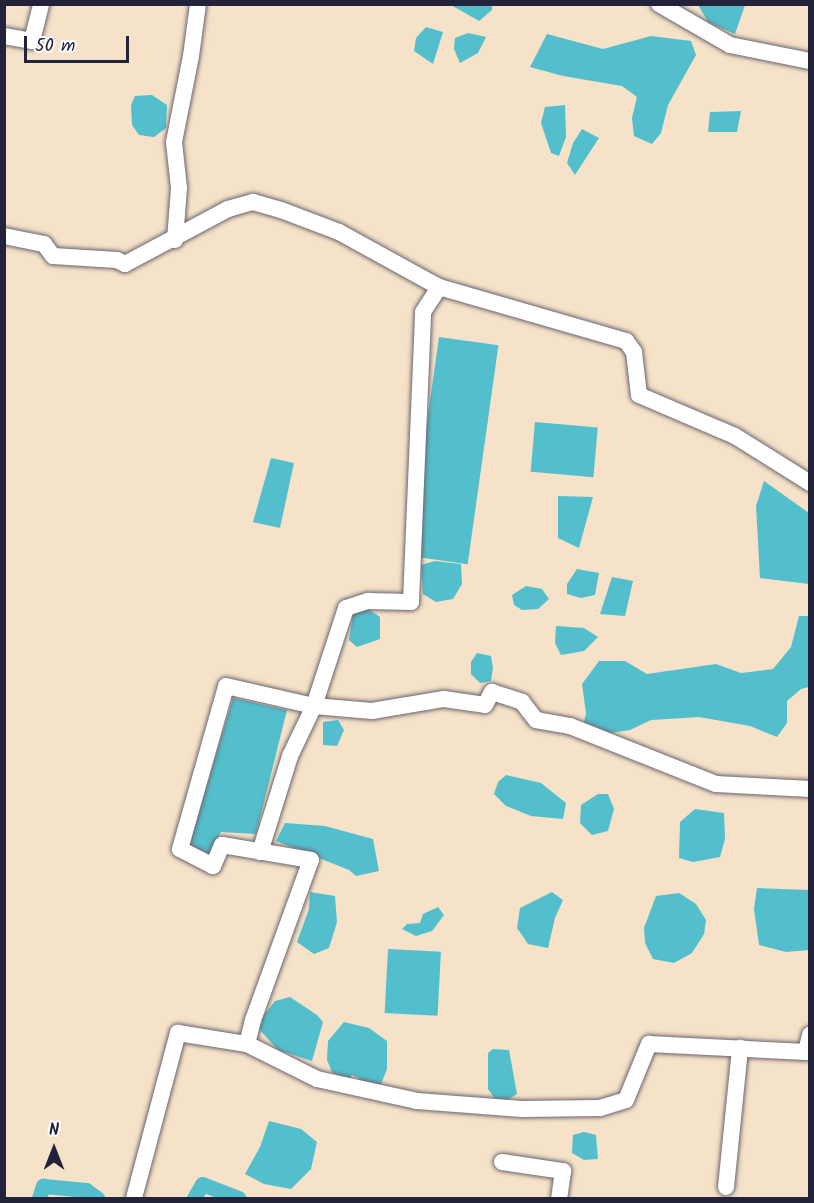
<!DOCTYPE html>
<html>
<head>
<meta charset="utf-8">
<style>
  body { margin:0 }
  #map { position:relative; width:814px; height:1203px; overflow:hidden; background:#f5e2c9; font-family:Kalam,sans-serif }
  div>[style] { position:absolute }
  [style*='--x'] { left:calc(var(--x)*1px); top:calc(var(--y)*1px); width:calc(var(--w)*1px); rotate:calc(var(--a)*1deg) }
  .water>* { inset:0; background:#53bfcc; transform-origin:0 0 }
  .canal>* { height:15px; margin:-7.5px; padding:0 7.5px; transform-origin:7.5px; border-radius:7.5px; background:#53bfcc }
  .roads { filter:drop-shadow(0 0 2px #6c656d) drop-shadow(0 0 2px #6c656d) }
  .street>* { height:16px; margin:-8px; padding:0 8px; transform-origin:8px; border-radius:8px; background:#fff }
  span { translate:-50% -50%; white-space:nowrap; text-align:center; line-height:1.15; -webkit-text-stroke:5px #fff; paint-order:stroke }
  .frame { position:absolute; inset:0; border:6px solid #22223b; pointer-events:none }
  .north { position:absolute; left:24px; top:1119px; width:60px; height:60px; -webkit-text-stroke:4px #fff; paint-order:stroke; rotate:0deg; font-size:16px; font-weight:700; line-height:24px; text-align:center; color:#22223b }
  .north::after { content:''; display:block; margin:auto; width:21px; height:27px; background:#22223b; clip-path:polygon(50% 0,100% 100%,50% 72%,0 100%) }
  .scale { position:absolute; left:24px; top:36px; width:105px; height:27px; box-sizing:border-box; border:3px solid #22223b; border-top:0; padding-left:8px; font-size:18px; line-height:21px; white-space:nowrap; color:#22223b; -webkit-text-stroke:4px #fff; paint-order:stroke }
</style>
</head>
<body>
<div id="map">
  <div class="water">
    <div style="clip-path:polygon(451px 5px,492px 5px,492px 10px,479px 21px)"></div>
    <div style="clip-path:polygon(698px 5px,745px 5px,735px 34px,708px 22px)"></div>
    <div style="clip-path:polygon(426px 27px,443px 32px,433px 64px,414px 51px,416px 38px)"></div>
    <div style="clip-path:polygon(468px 33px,486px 37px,478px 53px,460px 63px,454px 49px,455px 38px)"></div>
    <div style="clip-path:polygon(547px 34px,603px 49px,651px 36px,691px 41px,696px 55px,668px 105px,661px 133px,652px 144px,634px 136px,632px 118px,637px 97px,622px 86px,563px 76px,530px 67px)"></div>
    <div style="clip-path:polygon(152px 95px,167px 105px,166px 128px,154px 137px,139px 135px,132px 125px,131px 105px,135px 96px)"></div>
    <div style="clip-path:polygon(565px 105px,566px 137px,559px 156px,551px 153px,541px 123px,545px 107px)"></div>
    <div style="clip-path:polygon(741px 111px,737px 132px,708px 132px,710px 112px)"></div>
    <div style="clip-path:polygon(582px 129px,599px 138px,575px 175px,567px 163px,573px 143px)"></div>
    <div style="left:439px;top:337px;width:60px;height:221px;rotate:8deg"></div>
    <div style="left:535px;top:422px;width:63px;height:50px;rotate:5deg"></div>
    <div style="clip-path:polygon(271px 458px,294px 463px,280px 528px,253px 522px)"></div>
    <div style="clip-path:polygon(764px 481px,809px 513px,809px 584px,760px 578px,756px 506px)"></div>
    <div style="clip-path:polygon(558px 496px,593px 497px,579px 548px,558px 538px)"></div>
    <div style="clip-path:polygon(435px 561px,461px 564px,462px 584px,453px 599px,436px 602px,423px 594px,421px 565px)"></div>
    <div style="clip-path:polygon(577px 569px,599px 573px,595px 595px,581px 598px,567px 594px,567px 584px)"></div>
    <div style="clip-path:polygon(612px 577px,633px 581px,625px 616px,600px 614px)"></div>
    <div style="clip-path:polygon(526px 586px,542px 589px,549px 599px,538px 609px,522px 610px,514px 605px,512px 595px)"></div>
    <div style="clip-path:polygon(368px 609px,380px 617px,380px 639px,357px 647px,349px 640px,353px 614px)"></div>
    <div style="clip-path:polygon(799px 616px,809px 616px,809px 687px,801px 689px,787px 701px,787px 723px,777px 737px,750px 726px,699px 717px,651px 720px,630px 730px,610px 733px,584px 722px,586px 713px,582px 684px,599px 661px,625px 661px,647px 674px,716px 664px,741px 673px,773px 669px,791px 647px)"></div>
    <div style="clip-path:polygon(556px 626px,584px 628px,598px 637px,584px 651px,561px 655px,555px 643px)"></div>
    <div style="clip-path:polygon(477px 653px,491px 656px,493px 668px,491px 681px,480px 683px,471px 674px,471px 662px)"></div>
    <div style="clip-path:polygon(233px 698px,287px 710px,256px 834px,221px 832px,209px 854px,189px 845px)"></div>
    <div style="clip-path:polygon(338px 720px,344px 730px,337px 746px,323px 745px,323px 722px)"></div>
    <div style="clip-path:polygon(506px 775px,541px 783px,566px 803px,563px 819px,531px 816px,506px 806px,494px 794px,498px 782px)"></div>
    <div style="clip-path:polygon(598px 794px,608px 794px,614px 809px,608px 831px,592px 835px,580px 823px,581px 805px)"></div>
    <div style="clip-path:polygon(695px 809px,724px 813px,725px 839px,720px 857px,693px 862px,679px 858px,680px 822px)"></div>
    <div style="clip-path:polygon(285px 823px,325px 826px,373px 839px,379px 871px,356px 876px,349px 870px,276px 841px)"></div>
    <div style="clip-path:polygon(757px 888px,809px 890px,809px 950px,786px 952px,759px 945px,754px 909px)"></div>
    <div style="clip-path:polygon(310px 892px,335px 896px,337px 922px,329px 948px,314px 954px,297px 942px,309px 909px)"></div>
    <div style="clip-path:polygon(552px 892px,563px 900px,555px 918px,548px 948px,528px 944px,517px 928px,520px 908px)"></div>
    <div style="clip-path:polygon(679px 893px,696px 904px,706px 920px,704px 934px,692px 953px,674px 963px,653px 959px,645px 943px,644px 928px,656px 896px)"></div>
    <div style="clip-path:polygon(438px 907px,444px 915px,432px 931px,416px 936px,402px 929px,407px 924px,420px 923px,423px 914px)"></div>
    <div style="left:388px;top:949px;width:53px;height:64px;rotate:3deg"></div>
    <div style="clip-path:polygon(290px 997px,317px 1015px,323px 1022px,312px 1061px,278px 1050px,259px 1029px,264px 1015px,275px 1001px)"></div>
    <div style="clip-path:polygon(344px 1022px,369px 1028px,387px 1041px,387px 1069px,381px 1084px,361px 1085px,359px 1078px,352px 1075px,348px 1081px,332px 1072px,327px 1060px,328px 1041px)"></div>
    <div style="clip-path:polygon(493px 1049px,509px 1050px,517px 1094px,507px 1100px,495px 1099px,488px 1089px,488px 1053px)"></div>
    <div style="clip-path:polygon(269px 1121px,301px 1129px,317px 1142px,311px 1169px,291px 1189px,264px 1184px,245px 1174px,260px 1147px)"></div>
    <div style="clip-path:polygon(584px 1132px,596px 1135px,598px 1159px,584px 1160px,572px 1153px,573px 1135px)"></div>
  </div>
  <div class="canal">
    <div style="--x:39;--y:1198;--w:13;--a:-72"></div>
    <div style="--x:43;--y:1186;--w:43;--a:5.3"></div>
    <div style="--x:86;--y:1190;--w:14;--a:36"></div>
    <div style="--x:194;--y:1198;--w:16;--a:-60"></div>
    <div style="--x:202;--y:1184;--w:39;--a:21"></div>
  </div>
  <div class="roads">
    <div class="street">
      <div style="--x:659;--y:4;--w:82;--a:30"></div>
      <div style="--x:730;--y:45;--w:82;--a:11.3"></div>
      <div style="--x:4;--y:36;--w:28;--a:10"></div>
      <div style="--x:32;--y:41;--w:38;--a:-76"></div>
      <div style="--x:4;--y:236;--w:41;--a:11.3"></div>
      <div style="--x:44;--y:244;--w:15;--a:53"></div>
      <div style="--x:53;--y:256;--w:64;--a:3.6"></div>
      <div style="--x:117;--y:260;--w:9;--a:27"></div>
      <div style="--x:125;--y:264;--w:117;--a:-28.1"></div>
      <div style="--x:228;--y:209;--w:26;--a:-16"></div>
      <div style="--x:253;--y:202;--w:29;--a:16"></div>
      <div style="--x:281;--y:210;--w:62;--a:20.8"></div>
      <div style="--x:339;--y:232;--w:114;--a:28.8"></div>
      <div style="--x:439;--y:287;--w:195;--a:16.1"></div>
      <div style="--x:626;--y:341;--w:14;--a:54"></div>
      <div style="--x:634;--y:352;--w:43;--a:83.4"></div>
      <div style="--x:639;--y:395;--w:104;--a:23.1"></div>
      <div style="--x:735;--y:436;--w:89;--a:32.1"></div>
      <div style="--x:175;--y:240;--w:52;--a:-85.6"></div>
      <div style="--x:179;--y:188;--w:46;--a:-96.2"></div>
      <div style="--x:174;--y:142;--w:88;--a:-78.8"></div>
      <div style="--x:191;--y:56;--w:52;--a:-82.3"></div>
      <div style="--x:260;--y:852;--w:101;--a:-72.6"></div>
      <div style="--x:290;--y:756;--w:55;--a:-64.4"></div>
      <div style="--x:314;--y:706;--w:58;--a:4.9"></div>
      <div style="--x:372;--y:711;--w:73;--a:-9.5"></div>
      <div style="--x:444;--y:699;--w:41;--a:8.3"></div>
      <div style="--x:485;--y:705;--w:15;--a:-62"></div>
      <div style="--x:492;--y:692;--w:32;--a:18"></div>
      <div style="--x:522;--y:702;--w:23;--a:52"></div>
      <div style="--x:536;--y:720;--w:35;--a:10"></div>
      <div style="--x:570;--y:726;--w:157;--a:21.7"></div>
      <div style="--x:716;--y:784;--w:94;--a:3"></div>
      <div style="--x:247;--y:1044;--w:78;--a:26.6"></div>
      <div style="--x:317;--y:1079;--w:102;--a:12.4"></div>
      <div style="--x:417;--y:1101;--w:105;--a:4.4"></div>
      <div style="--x:522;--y:1109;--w:78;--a:-0.7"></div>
      <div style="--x:600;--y:1108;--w:27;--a:-17"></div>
      <div style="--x:626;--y:1100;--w:61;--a:-67.7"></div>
      <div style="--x:649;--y:1044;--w:157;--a:2.9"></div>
      <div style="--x:806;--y:1052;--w:18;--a:-77"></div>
      <div style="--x:502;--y:1162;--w:62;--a:8.4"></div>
      <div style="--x:563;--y:1171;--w:27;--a:98"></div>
      <div style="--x:726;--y:1187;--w:140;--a:-84.2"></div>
      <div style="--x:134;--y:1198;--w:171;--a:-75.1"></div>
      <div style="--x:178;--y:1033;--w:70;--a:9.1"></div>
      <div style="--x:247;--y:1044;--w:25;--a:-76"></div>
      <div style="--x:253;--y:1020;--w:170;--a:-70.1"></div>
      <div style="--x:311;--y:860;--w:90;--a:-170.4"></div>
      <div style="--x:222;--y:845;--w:23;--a:113"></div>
      <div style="--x:213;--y:866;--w:37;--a:-153"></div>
      <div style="--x:180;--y:849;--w:169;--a:-74.2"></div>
      <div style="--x:226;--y:686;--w:90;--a:12.8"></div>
      <div style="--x:314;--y:706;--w:103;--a:-71.9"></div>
      <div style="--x:346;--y:608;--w:23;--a:-18"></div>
      <div style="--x:368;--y:601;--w:43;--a:1.3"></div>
      <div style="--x:411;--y:602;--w:290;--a:-87.6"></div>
      <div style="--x:423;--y:312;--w:30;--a:-57"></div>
    </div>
  </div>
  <div class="frame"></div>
  <div class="north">N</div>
  <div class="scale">50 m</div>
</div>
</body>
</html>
